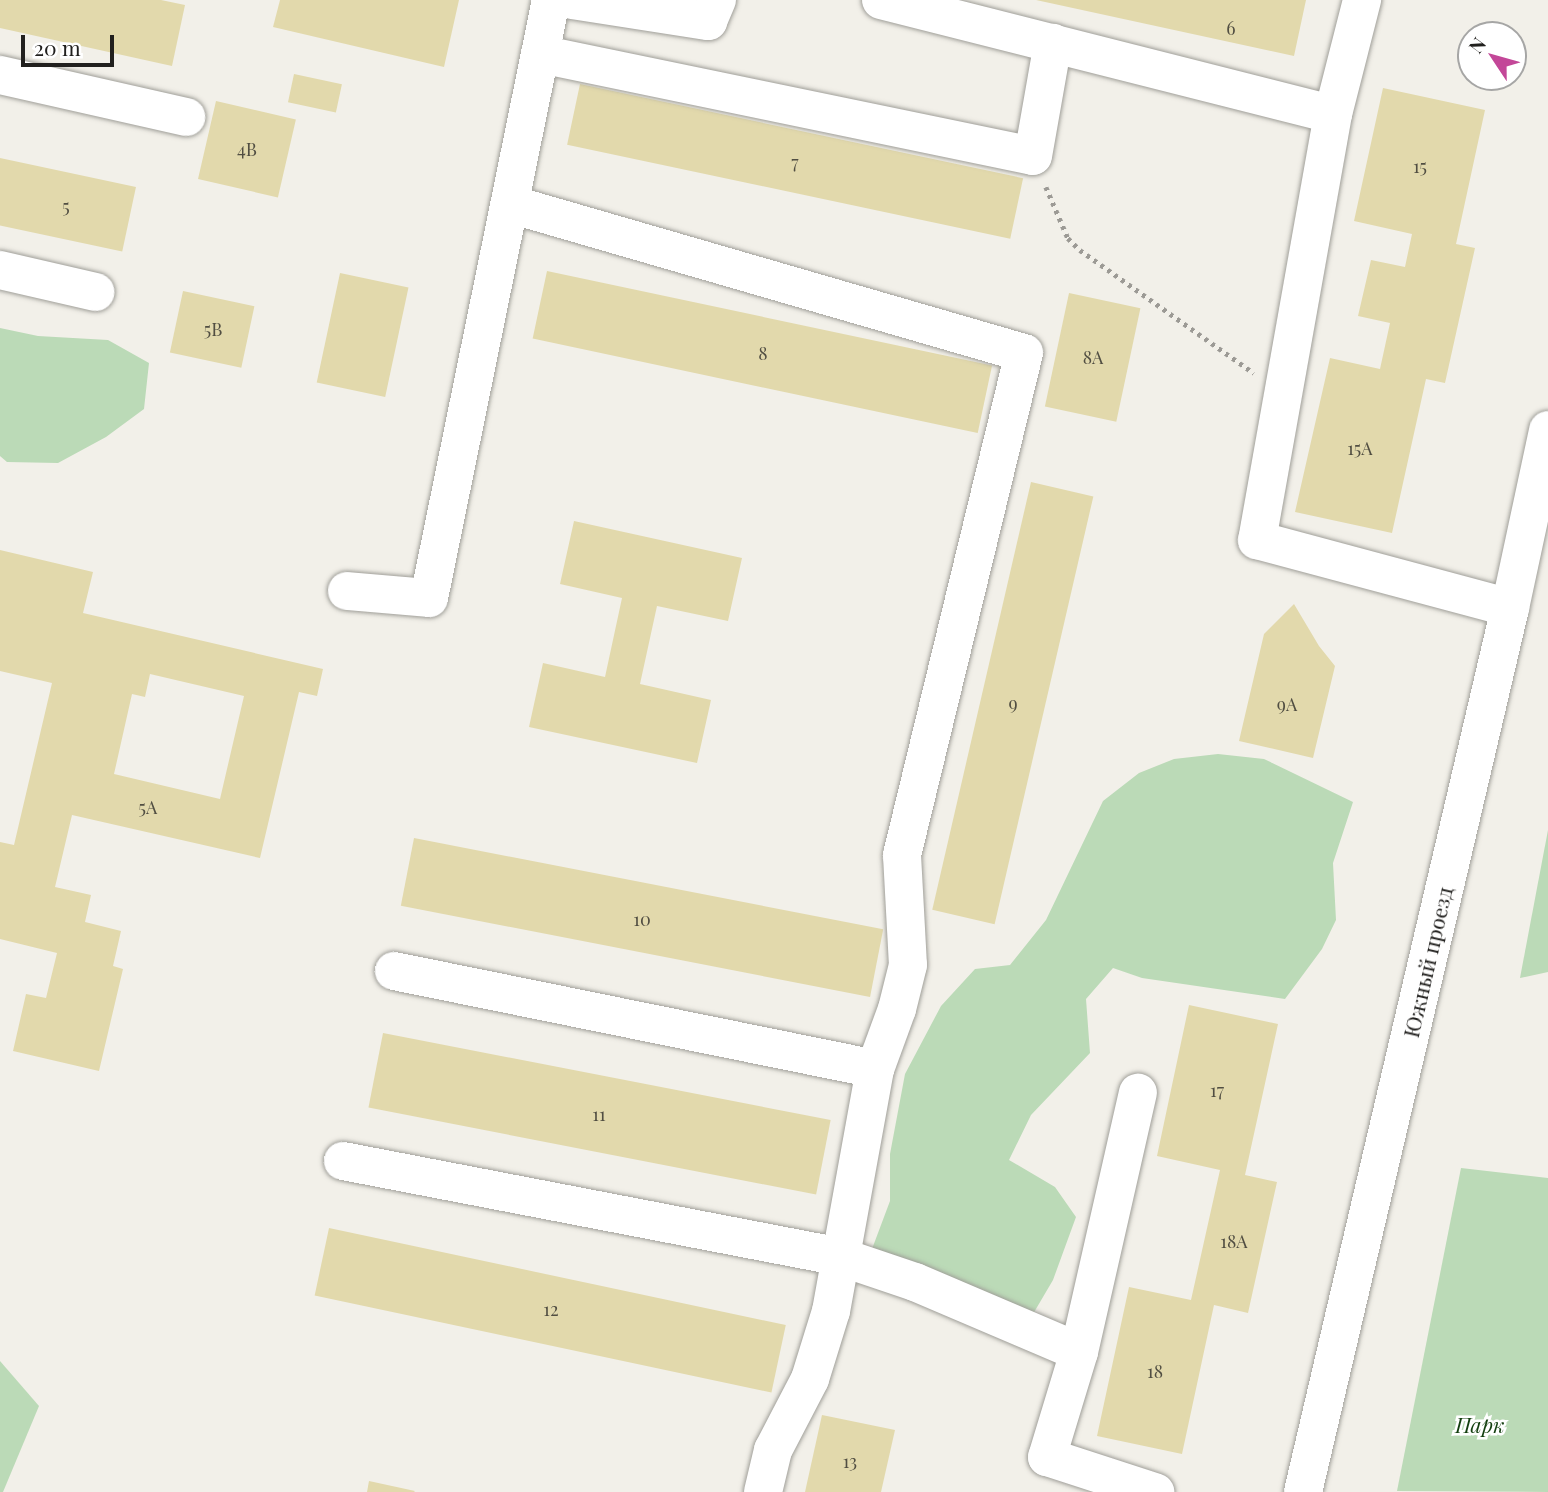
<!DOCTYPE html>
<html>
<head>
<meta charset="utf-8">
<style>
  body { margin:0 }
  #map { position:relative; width:1548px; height:1492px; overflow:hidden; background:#f2f0e9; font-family:"Playfair Display",serif }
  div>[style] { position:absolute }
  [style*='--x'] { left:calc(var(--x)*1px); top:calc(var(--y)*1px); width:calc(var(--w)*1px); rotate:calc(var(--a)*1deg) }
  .green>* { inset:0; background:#bbdab7 }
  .building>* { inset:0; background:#e2d9ac; transform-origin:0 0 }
  .path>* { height:4.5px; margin-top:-2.25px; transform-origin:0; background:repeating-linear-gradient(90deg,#9c9a95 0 3.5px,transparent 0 8.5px) }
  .roads { filter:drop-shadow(0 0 2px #a09f99) drop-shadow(0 0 2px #a09f99) }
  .minor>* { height:38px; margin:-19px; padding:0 19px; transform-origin:19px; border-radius:19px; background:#fff }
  span { translate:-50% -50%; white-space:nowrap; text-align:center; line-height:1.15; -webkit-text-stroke:5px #fff; paint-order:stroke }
  .number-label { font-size:18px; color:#514e42 }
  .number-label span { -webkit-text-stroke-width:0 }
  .street-label { font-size:21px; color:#21201e }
  .park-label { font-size:21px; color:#133f0f; font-style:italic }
  .north { position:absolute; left:1457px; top:21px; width:70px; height:70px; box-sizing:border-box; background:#fff; border:2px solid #a6a6a5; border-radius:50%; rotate:306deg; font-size:19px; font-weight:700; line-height:28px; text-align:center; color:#21201e }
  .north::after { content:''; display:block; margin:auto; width:24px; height:32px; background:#c34798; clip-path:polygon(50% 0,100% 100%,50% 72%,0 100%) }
  .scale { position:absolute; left:21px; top:35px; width:93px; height:32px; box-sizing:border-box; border:4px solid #21201e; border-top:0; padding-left:9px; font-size:21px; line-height:24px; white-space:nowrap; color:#21201e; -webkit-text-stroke:5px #fff; paint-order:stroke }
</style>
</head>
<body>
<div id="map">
  <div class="green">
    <div style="clip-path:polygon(0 328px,38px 336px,108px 340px,149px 363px,144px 409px,106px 437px,58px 463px,7px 462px,0 456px)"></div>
    <div style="clip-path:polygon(1218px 754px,1264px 759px,1353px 802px,1333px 863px,1336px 920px,1322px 949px,1285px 999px,1142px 978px,1113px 968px,1086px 999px,1090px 1053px,1031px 1115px,1009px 1160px,1055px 1187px,1076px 1217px,1053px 1280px,1023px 1331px,872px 1249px,890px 1201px,890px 1154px,905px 1074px,941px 1006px,975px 969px,1010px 965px,1046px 920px,1103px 801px,1139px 773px,1174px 759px)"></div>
    <div style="clip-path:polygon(1548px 830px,1548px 972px,1520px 978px)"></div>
    <div style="clip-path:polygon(1461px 1168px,1548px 1178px,1548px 1492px,1397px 1491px)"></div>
    <div style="clip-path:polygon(0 1361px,39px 1406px,3px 1492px,0 1492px)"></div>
  </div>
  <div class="building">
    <div style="clip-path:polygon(0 0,161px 0,185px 5px,172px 66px,0 28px)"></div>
    <div style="clip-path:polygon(280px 0,459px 0,444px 67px,273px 27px)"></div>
    <div style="clip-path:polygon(1036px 0,1306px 0,1294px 56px)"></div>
    <div style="left:294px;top:74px;width:49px;height:29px;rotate:12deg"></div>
    <div style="left:580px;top:84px;width:453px;height:62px;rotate:12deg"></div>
    <div style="clip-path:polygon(1383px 88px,1485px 110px,1456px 244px,1475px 248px,1445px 383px,1426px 379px,1392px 533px,1295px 512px,1330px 358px,1380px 369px,1390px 323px,1358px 316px,1371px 260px,1405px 267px,1412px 234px,1354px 221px)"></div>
    <div style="left:216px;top:101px;width:82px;height:80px;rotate:13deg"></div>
    <div style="left:0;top:158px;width:139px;height:66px;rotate:12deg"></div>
    <div style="left:547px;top:271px;width:455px;height:69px;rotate:12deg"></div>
    <div style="left:340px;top:273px;width:70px;height:112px;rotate:12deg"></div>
    <div style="left:183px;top:291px;width:73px;height:63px;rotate:12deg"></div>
    <div style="left:1069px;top:293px;width:73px;height:116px;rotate:12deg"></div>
    <div style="left:1031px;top:482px;width:64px;height:439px;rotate:13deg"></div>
    <div style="clip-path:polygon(574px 521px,742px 558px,728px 621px,657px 606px,640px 684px,711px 700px,697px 763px,529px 727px,543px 663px,605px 677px,622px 598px,560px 584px)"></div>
    <div style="clip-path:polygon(evenodd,0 550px,93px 572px,83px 613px,323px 669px,317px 696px,299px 692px,260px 858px,72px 815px,55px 887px,91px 895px,85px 922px,121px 931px,113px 966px,123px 969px,99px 1071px,13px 1051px,26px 994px,46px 998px,57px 953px,0 939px,0 842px,14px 845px,52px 683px,0 671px,0 550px,150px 674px,244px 696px,220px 799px,114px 774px,132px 694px,145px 697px,150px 674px)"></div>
    <div style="clip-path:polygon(1294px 604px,1319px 646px,1335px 666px,1313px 758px,1239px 741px,1264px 634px)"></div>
    <div style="left:414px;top:838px;width:478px;height:69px;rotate:11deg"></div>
    <div style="clip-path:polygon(1189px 1005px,1278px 1024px,1245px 1175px,1277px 1182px,1248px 1313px,1214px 1305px,1182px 1454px,1097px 1436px,1129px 1287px,1191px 1300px,1220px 1170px,1157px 1156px)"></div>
    <div style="left:383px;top:1033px;width:456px;height:76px;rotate:11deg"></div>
    <div style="left:329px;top:1228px;width:467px;height:69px;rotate:12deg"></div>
    <div style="clip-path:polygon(822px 1415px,895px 1430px,881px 1492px,805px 1492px)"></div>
    <div style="clip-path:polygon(369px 1481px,415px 1491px,414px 1492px,367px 1492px)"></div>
  </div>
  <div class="path">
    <div style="--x:1046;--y:187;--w:56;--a:66.7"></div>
    <div style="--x:1068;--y:238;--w:17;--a:45"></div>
    <div style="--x:1080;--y:250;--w:213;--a:35.3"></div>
  </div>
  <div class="roads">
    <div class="minor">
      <div style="--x:572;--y:0;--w:138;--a:8.8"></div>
      <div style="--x:708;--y:21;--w:23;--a:-67"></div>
      <div style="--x:881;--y:0;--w:466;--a:14.2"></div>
      <div style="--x:1333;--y:114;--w:118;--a:-75.7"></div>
      <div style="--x:540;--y:54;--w:503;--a:11.69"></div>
      <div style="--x:1033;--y:156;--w:115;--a:-80"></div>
      <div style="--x:0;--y:75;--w:191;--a:12.7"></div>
      <div style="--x:1333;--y:114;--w:433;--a:100.1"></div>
      <div style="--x:1257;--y:540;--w:262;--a:15"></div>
      <div style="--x:510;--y:204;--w:535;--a:16.17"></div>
      <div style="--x:1024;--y:353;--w:517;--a:103.66"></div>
      <div style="--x:902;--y:855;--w:110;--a:86.9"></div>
      <div style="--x:908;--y:965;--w:45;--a:104"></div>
      <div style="--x:897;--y:1009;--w:64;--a:110.1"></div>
      <div style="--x:875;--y:1069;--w:246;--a:100.3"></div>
      <div style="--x:831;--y:1311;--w:71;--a:107.2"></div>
      <div style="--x:810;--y:1379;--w:80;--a:117.5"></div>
      <div style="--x:773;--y:1450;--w:43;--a:103.4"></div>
      <div style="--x:0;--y:270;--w:98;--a:13"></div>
      <div style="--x:347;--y:591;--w:82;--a:4.9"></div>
      <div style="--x:429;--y:598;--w:610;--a:-78.47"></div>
      <div style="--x:394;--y:971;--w:491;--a:11.5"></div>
      <div style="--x:343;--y:1161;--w:507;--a:10.91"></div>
      <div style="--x:841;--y:1257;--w:78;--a:18.7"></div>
      <div style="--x:915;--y:1282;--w:178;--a:23.1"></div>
      <div style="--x:1079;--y:1352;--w:110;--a:106.9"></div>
      <div style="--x:1047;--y:1457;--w:114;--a:18"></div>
      <div style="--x:1079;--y:1352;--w:266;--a:-77.2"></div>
      <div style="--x:1303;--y:1492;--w:908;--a:-76.82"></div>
      <div style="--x:1510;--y:608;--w:182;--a:-77.9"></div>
    </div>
  </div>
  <div class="number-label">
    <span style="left:1231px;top:28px">6</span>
    <span style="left:247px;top:149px">4В</span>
    <span style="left:795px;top:162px">7</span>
    <span style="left:1420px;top:166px">15</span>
    <span style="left:66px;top:206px">5</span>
    <span style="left:213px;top:329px">5В</span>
    <span style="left:763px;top:353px">8</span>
    <span style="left:1093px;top:357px">8А</span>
    <span style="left:1360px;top:448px">15А</span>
    <span style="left:1013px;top:703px">9</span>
    <span style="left:1287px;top:704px">9А</span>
    <span style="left:148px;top:807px">5А</span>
    <span style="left:642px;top:919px">10</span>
    <span style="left:1217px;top:1090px">17</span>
    <span style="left:599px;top:1114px">11</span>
    <span style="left:1234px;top:1241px">18А</span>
    <span style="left:551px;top:1309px">12</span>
    <span style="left:1155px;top:1371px">18</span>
    <span style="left:850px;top:1461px">13</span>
  </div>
  <div class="street-label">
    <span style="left:1427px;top:962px;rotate:-77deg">Южный проезд</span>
  </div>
  <div class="park-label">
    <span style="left:1480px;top:1424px">Парк</span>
  </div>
  <div class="north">N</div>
  <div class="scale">20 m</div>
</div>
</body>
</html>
